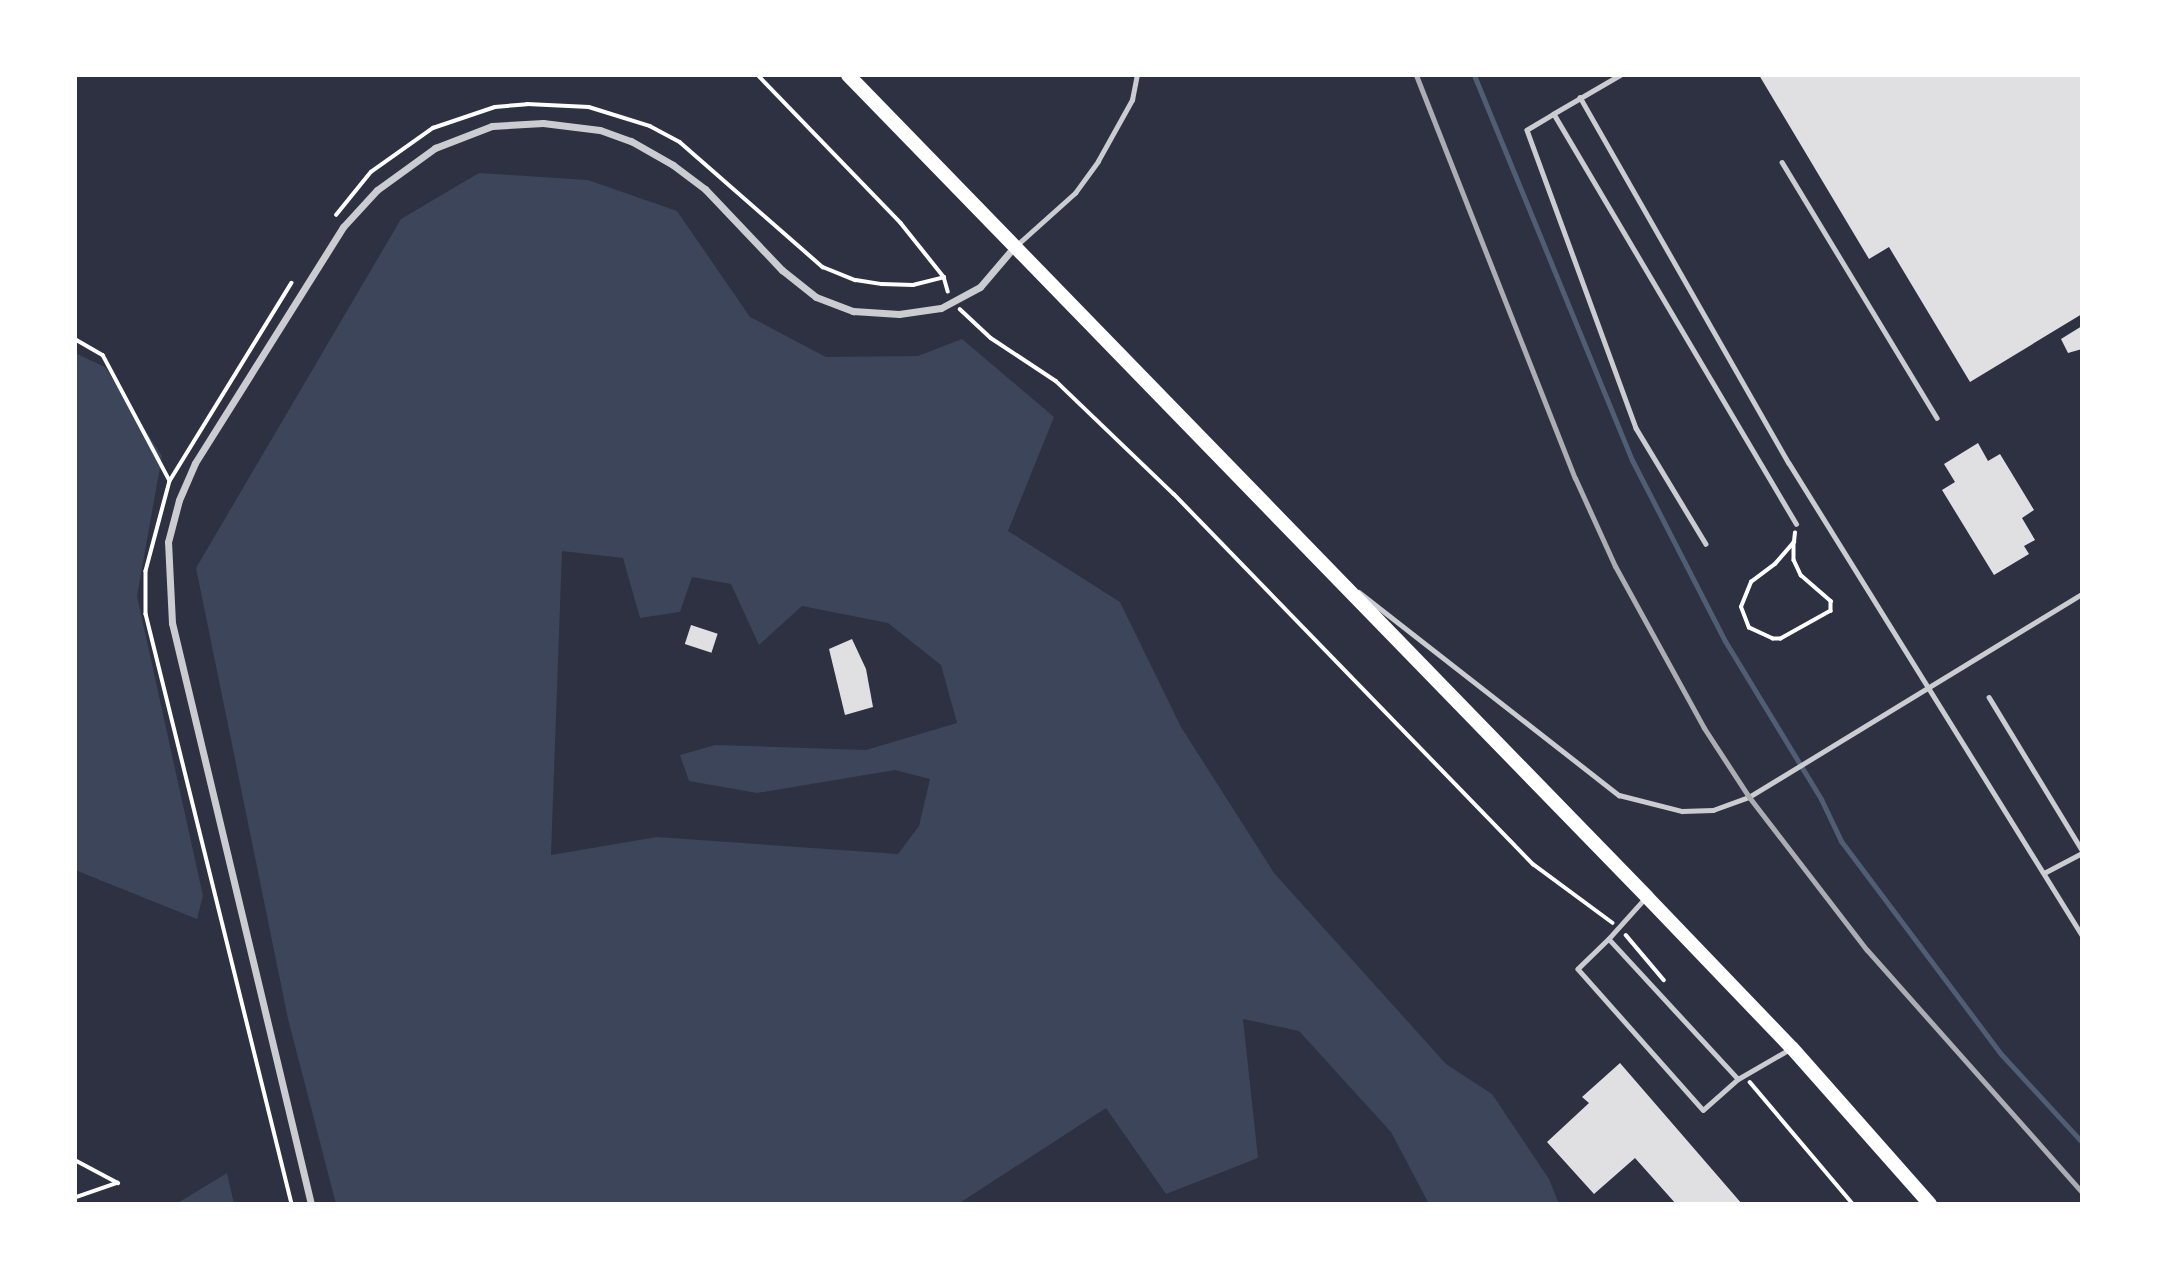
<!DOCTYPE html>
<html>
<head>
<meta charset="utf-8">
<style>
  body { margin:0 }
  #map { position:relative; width:2157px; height:1279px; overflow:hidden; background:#2d3142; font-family:"Fira Sans",sans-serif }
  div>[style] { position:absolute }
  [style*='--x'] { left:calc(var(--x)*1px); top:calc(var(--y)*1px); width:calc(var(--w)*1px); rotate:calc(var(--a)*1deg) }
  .green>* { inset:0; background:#3c4559 }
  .stream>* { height:5px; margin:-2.5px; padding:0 2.5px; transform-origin:2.5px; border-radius:2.5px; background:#4f5d75 }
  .building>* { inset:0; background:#e0e0e3; transform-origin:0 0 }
  .path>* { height:3.5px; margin:-1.75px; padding:0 1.75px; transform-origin:1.75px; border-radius:1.75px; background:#fff }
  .service>* { height:4.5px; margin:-2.25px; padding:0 2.25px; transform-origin:2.25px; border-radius:2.25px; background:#caccd0 }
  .minor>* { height:7px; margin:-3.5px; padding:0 3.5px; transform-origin:3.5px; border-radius:3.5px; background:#caccd0 }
  .primary>* { height:14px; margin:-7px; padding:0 7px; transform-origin:7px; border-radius:7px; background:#fff }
  .rail>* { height:5px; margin:-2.5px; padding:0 2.5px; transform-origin:2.5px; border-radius:2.5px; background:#abadb3 }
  span { translate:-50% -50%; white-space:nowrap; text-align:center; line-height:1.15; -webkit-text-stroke:5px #fff; paint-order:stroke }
  .frame { position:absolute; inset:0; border:77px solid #fff; pointer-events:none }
</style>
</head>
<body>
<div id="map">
  <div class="green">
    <div style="clip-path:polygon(evenodd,479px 173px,588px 180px,677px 211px,750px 317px,826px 357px,918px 356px,962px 339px,1054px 417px,1008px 531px,1120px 602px,1181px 727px,1274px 873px,1446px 1064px,1492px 1094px,1549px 1179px,1559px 1204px,1429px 1204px,1391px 1132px,1299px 1031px,1243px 1019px,1258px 1158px,1166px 1194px,1106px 1108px,958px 1204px,336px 1204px,288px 1019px,196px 568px,401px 219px,479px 173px,562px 551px,623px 558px,640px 618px,680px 612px,692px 577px,731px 584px,759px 645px,802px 606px,888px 623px,941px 665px,957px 723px,866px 750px,715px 745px,680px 755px,689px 781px,757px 793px,895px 770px,930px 779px,919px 826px,898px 854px,657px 837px,551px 855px,562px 551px)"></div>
    <div style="clip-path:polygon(75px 353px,105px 367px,162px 456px,137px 596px,203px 896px,197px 919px,75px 870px)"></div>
    <div style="clip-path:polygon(227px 1173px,234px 1204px,176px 1204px)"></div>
  </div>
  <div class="stream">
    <div style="--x:1474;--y:75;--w:416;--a:67.7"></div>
    <div style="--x:1632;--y:460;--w:203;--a:62.8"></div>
    <div style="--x:1725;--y:641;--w:185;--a:58.7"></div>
    <div style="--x:1821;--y:799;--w:47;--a:64.5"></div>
    <div style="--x:1841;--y:841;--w:266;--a:53.1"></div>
    <div style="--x:2001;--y:1054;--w:120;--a:47.4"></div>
  </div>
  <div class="building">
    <div style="clip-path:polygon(1759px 75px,2082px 75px,2082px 314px,1970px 382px,1889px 247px,1869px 259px)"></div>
    <div style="clip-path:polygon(2082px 326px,2082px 349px,2068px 353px,2061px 339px)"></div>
    <div style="clip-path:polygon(1978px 443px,1988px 461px,2000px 454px,2034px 510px,2022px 518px,2035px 540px,2024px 546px,2029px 554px,1994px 575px,1942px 490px,1955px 482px,1944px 464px)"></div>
    <div style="left:691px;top:625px;width:28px;height:20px;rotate:18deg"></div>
    <div style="clip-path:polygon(852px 639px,866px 669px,873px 707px,845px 715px,829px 649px)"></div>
    <div style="clip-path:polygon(1620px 1063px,1742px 1204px,1676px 1204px,1635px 1158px,1594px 1194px,1547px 1142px,1589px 1103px,1582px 1097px)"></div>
  </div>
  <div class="path">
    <div style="--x:758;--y:75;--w:206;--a:46"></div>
    <div style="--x:901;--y:223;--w:69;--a:51.5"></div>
    <div style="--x:944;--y:277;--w:15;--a:74"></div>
    <div style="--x:336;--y:215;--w:55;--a:-50.9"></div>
    <div style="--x:371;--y:172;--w:76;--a:-35.4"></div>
    <div style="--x:433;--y:128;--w:65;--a:-18.7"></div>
    <div style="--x:495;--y:107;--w:32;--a:-5"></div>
    <div style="--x:527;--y:104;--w:62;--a:2.8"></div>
    <div style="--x:589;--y:107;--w:64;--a:17.3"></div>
    <div style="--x:650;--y:126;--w:34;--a:28"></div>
    <div style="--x:680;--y:142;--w:190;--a:41.2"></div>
    <div style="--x:823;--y:267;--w:35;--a:22"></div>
    <div style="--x:856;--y:280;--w:26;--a:9"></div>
    <div style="--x:882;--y:284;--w:31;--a:2"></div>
    <div style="--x:913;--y:285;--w:32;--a:-14"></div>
    <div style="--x:292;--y:283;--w:233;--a:121.6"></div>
    <div style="--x:170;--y:481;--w:93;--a:104.9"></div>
    <div style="--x:146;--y:571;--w:43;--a:90"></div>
    <div style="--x:146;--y:614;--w:608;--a:76.1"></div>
    <div style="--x:960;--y:309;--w:42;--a:43.1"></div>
    <div style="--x:991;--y:338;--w:78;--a:33.5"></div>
    <div style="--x:1056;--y:381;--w:163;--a:43.8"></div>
    <div style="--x:1174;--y:494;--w:516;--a:45.86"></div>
    <div style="--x:1533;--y:864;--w:99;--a:36.4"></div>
    <div style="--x:75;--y:339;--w:32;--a:30"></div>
    <div style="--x:103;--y:355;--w:140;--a:62"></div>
    <div style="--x:1794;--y:542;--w:18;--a:90"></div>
    <div style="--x:1794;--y:560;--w:17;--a:65"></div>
    <div style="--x:1801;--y:575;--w:40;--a:41"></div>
    <div style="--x:1831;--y:601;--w:10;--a:90"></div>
    <div style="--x:1831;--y:611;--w:57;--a:150.8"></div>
    <div style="--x:1781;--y:639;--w:8;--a:180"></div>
    <div style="--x:1773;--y:639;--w:26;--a:-155"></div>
    <div style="--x:1749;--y:628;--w:22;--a:-111"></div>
    <div style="--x:1741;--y:607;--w:27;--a:-68"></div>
    <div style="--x:1751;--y:582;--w:30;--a:-37"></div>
    <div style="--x:1775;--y:564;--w:29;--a:-49"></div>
    <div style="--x:1794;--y:542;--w:9;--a:-84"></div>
    <div style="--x:1626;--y:935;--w:59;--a:49.8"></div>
    <div style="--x:1750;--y:1082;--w:160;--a:49.8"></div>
    <div style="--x:75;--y:1160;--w:49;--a:28.1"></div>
    <div style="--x:118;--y:1183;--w:46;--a:160.8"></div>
  </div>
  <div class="service">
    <div style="--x:1621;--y:75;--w:78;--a:149.8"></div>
    <div style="--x:1554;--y:114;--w:476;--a:59.4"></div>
    <div style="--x:1580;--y:97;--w:421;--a:60.3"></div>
    <div style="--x:1789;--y:463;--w:556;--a:58.17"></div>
    <div style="--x:1554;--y:114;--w:31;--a:149"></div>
    <div style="--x:1527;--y:130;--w:317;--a:69.9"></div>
    <div style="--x:1636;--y:428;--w:135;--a:58.9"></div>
    <div style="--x:1782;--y:162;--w:299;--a:58.8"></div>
    <div style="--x:1017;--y:245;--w:78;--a:-41.9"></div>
    <div style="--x:1075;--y:193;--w:39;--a:-54"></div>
    <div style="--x:1098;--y:161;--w:70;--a:-60.9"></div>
    <div style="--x:1132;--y:100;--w:25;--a:-79"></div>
    <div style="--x:1359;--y:592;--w:330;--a:38"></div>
    <div style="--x:1619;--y:795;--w:65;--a:14.3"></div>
    <div style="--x:1682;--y:811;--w:31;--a:-2"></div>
    <div style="--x:1713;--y:810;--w:38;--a:-20"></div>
    <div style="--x:1749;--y:797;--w:390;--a:-31.4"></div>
    <div style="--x:1989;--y:697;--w:179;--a:58.7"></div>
    <div style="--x:2044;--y:873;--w:43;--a:-27.8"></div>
    <div style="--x:1644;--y:900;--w:52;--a:131.9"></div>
    <div style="--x:1609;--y:939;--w:190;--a:47.3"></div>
    <div style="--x:1738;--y:1079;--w:60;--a:-30"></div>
    <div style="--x:1609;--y:939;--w:43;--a:135.9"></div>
    <div style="--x:1578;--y:969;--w:188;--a:48.4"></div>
    <div style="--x:1703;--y:1110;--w:47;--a:-41.5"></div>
  </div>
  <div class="minor">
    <div style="--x:311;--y:1204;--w:597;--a:-103.45"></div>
    <div style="--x:172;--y:623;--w:81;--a:-92.8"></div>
    <div style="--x:168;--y:542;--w:43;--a:-75.3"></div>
    <div style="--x:179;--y:500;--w:40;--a:-66.6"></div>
    <div style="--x:195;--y:463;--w:279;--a:-57.9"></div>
    <div style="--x:343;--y:227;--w:50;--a:-47.4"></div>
    <div style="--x:377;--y:190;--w:72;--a:-35.9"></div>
    <div style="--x:435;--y:148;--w:61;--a:-21.1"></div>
    <div style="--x:492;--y:126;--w:51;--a:-3.4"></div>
    <div style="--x:543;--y:123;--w:57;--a:7"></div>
    <div style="--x:600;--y:130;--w:33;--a:20"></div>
    <div style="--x:631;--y:141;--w:48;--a:29.7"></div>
    <div style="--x:673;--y:165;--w:40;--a:37"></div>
    <div style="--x:705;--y:189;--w:112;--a:46.5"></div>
    <div style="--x:782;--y:270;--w:43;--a:38.5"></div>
    <div style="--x:816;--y:297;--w:40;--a:21"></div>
    <div style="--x:853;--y:311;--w:46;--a:3.7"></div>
    <div style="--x:899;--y:314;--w:42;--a:-8.1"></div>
    <div style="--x:941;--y:308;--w:44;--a:-28.3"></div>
    <div style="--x:980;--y:287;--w:52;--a:-49.6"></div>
  </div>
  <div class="primary">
    <div style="--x:848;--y:75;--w:1146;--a:45.81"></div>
    <div style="--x:1647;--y:897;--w:209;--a:46.2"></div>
    <div style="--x:1792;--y:1048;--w:208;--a:48.5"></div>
  </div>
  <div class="rail">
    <div style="--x:1416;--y:75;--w:433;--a:68.5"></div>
    <div style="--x:1575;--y:478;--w:97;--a:65.6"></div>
    <div style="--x:1615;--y:566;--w:185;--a:61.2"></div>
    <div style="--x:1704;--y:728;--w:82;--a:56.9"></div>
    <div style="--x:1749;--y:797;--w:193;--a:52.4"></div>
    <div style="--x:1867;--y:950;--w:324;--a:48.4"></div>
  </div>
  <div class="frame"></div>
</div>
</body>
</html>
